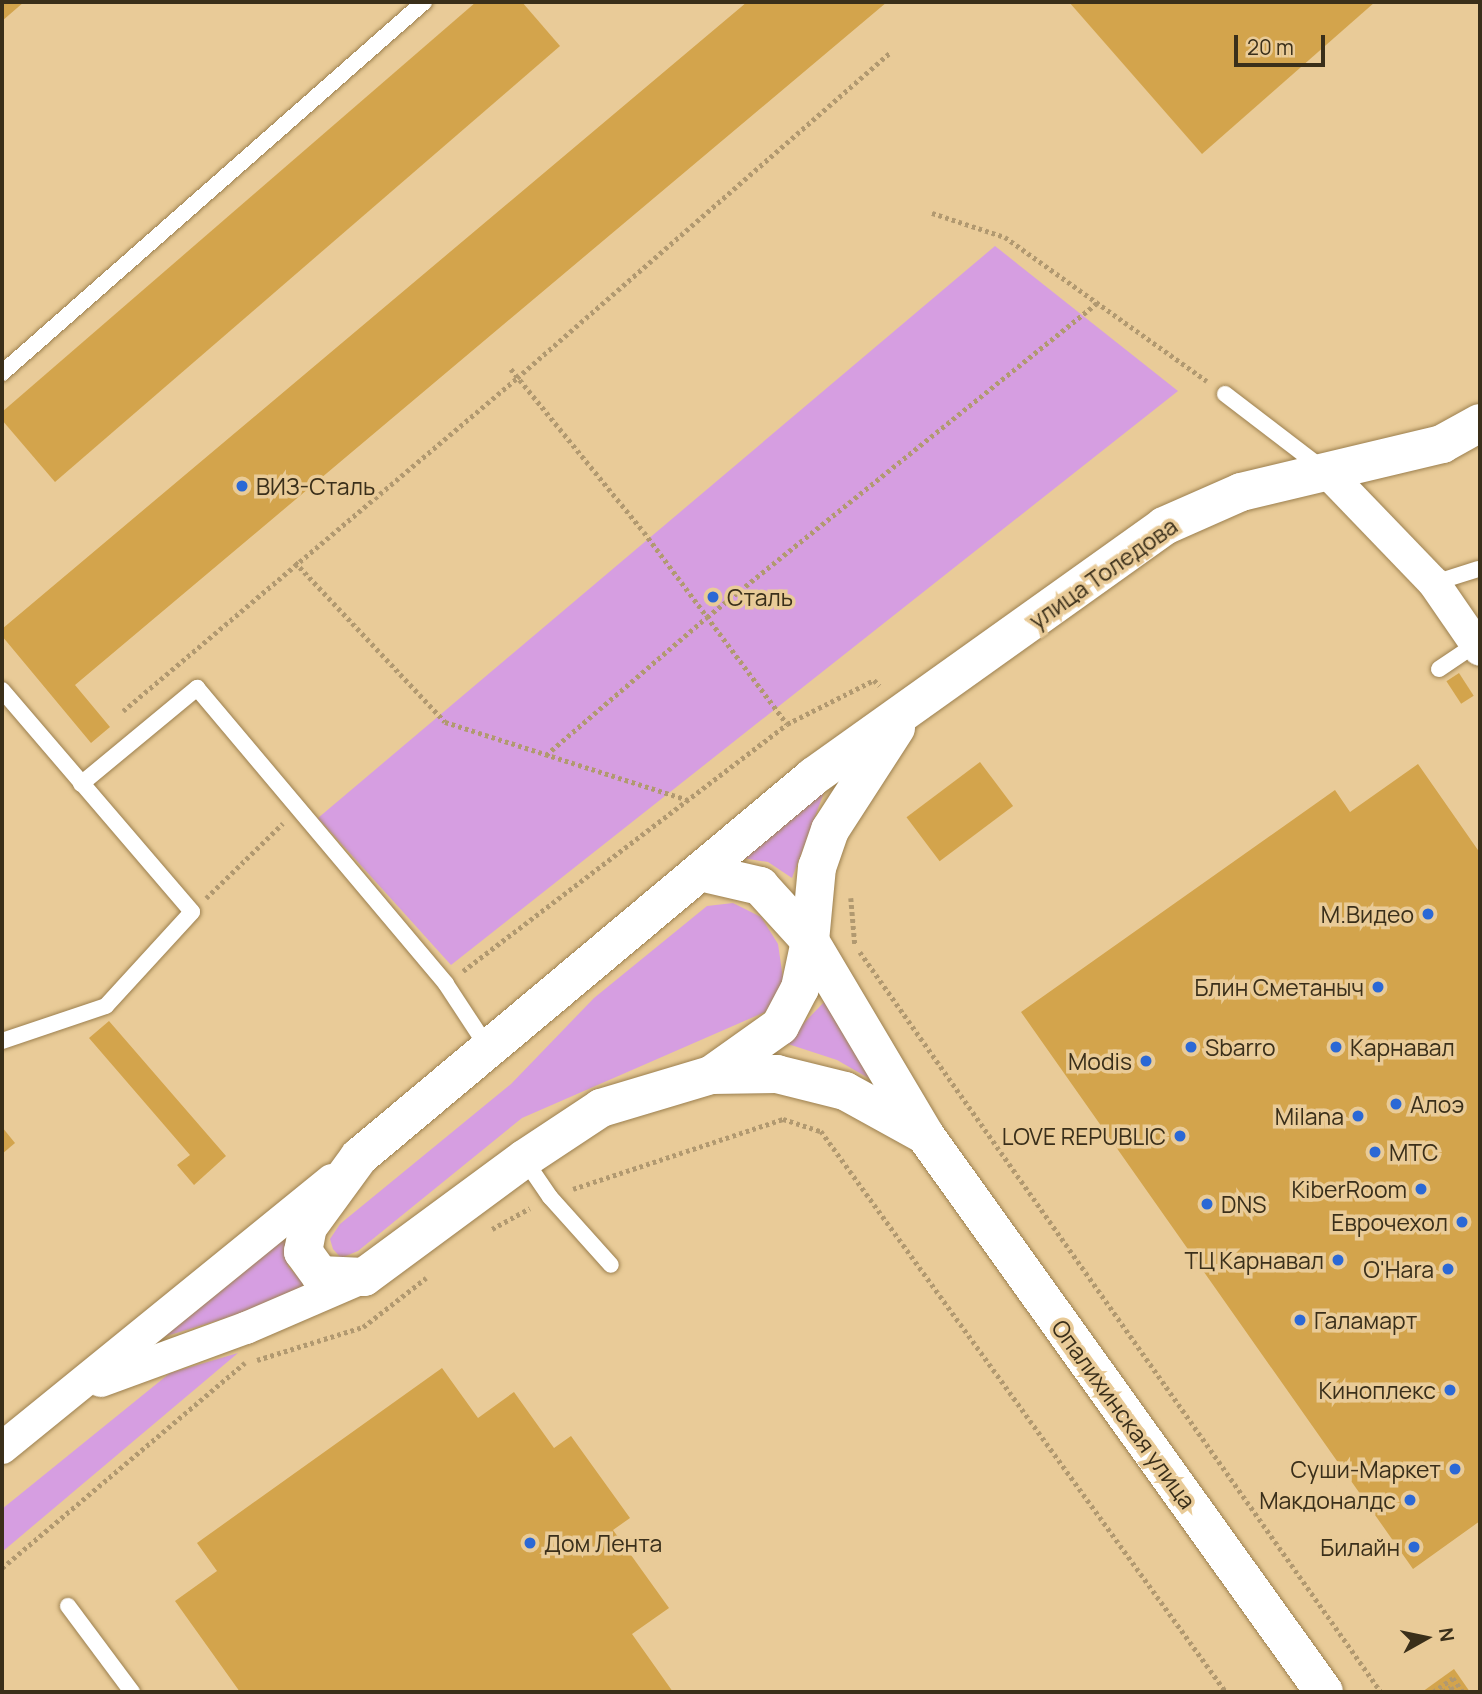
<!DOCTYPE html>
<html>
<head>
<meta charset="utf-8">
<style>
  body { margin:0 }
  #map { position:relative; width:1482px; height:1694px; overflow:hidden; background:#e9cb98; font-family:Manrope,sans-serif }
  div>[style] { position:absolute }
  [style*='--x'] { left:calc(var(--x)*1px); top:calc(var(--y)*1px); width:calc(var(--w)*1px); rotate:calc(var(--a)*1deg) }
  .green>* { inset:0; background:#d69ee1 }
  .building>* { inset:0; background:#d3a44c; transform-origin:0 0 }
  .path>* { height:4.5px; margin-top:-2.25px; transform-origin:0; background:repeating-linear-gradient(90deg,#b19970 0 3.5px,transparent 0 7px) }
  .roads { filter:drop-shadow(0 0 2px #9c804f) drop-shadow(0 0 2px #9c804f) }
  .service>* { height:16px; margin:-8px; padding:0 8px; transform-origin:8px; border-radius:8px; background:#fff }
  .minor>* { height:32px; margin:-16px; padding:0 16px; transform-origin:16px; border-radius:16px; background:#fff }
  .tertiary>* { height:38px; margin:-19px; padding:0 19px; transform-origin:19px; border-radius:19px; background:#fff }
  .dots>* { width:19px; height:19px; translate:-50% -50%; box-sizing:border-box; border:4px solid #e9cb98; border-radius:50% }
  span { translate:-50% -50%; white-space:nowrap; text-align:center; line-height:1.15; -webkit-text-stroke:7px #e9cb98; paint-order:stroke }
  .poi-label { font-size:23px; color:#3a2f1a }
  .left { translate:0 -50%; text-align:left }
  .right { translate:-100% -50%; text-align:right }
  .street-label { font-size:23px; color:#3a2f1a }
  .frame { position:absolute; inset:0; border:4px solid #3a2f1a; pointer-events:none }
  .north { position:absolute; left:1391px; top:1603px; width:70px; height:70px; -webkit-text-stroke:5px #e9cb98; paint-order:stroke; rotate:81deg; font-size:19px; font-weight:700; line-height:28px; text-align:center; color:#3a2f1a }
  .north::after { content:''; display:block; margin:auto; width:24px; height:32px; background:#3a2f1a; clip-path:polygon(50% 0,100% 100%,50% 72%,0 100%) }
  .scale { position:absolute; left:1234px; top:35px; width:91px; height:32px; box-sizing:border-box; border:4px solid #3a2f1a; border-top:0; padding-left:9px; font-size:21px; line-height:24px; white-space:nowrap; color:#3a2f1a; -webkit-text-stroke:5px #e9cb98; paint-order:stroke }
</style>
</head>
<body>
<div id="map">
  <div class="green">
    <div style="clip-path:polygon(995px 246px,1178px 391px,451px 965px,318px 818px)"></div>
    <div style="clip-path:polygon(826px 787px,792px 878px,768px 862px,736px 857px)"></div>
    <div style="clip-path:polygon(733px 903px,761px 917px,778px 944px,784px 985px,765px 1012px,522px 1118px,358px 1251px,341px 1258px,333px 1249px,330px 1239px,340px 1224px,511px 1084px,594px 998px,707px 906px)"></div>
    <div style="clip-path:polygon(825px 1001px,877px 1083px,837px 1060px,785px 1043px)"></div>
    <div style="clip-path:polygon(286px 1232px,288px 1266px,311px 1292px,160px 1338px)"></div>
    <div style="clip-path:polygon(238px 1353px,2px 1552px,2px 1509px,170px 1373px)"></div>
  </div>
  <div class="building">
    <div style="clip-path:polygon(2px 2px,24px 2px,2px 21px)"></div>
    <div style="clip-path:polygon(476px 2px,522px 2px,560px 46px,55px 482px,2px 420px,2px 412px)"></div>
    <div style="clip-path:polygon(747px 2px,887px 2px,75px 685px,110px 727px,91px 743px,2px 636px,2px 629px)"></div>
    <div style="clip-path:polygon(1069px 2px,1375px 2px,1202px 154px)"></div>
    <div style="left:1459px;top:673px;width:27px;height:15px;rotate:57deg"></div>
    <div style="left:980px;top:762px;width:55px;height:92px;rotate:53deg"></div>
    <div style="clip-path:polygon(1418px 764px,1480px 853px,1480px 1521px,1413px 1569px,1021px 1012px,1335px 790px,1350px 812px)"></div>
    <div style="clip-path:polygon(109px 1021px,226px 1156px,194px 1185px,177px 1165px,190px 1155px,89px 1038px)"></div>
    <div style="clip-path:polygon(2px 1127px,15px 1143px,2px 1154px)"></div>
    <div style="clip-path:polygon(442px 1368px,478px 1418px,514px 1392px,554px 1448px,571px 1436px,630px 1518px,613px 1530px,669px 1608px,632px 1634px,673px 1692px,240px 1692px,175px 1601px,217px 1571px,197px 1543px)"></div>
    <div style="clip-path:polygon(1454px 1669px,1470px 1692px,1422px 1692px)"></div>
  </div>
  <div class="path">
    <div style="--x:932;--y:213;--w:77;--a:18.2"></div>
    <div style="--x:1005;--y:237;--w:248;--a:35.5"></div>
    <div style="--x:511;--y:369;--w:210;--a:50.8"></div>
    <div style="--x:644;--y:532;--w:239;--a:53.3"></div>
    <div style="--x:787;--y:724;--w:97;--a:-26.8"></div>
    <div style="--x:874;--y:680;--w:8;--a:45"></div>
    <div style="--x:295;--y:562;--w:219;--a:46.8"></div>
    <div style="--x:445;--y:722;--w:255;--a:17.8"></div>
    <div style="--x:123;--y:711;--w:516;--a:-40.2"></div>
    <div style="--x:517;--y:378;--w:494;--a:-41.1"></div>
    <div style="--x:546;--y:755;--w:212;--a:-40.6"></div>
    <div style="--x:707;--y:617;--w:501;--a:-38.84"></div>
    <div style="--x:206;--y:898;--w:107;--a:-44.2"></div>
    <div style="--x:851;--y:898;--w:47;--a:85.1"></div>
    <div style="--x:860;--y:952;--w:905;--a:54.85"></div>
    <div style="--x:463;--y:971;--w:407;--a:-37.3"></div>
    <div style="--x:573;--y:1189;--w:221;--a:-18.4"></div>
    <div style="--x:783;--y:1119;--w:40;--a:18"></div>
    <div style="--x:821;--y:1131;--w:692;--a:54.17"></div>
    <div style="--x:492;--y:1229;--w:43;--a:-28.9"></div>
    <div style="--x:257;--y:1360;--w:111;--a:-17.3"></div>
    <div style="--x:363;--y:1327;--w:80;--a:-37.9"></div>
    <div style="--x:2;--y:1568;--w:318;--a:-40.2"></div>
    <div style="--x:1433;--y:1692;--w:24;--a:-35"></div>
    <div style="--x:1453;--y:1678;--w:17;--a:54"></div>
    <div style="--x:1443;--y:1692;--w:9;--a:-32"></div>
    <div style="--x:1451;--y:1687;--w:6;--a:59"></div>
  </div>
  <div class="roads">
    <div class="service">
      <div style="--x:2;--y:373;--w:562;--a:-41.32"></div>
      <div style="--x:1225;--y:394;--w:123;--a:37.4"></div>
      <div style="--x:1434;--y:583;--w:46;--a:-17.7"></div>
      <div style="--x:1439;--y:669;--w:45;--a:-34"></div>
      <div style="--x:2;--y:690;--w:292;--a:49.4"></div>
      <div style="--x:192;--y:912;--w:127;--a:132.5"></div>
      <div style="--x:106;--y:1006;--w:110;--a:161.4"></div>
      <div style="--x:81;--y:784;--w:151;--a:-39.6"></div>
      <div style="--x:197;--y:688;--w:387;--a:49.9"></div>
      <div style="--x:446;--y:984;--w:80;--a:56.7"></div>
      <div style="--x:524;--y:1159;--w:46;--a:55.6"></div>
      <div style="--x:550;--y:1197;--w:91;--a:48.1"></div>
      <div style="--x:68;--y:1606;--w:107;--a:53.3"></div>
    </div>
    <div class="minor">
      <div style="--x:1328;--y:473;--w:153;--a:46.1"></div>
      <div style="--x:1434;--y:583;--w:81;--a:55.5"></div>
      <div style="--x:101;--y:1381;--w:154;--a:-20.1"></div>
      <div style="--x:246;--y:1328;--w:126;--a:-23.3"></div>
      <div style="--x:2;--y:1448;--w:425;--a:-39.1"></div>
    </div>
    <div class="tertiary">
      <div style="--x:896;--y:728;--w:121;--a:122.9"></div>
      <div style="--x:830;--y:830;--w:39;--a:109"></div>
      <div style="--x:817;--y:867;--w:74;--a:95.4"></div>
      <div style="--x:810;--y:941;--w:226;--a:59.3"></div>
      <div style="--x:925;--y:1135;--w:685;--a:54.38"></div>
      <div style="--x:700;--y:872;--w:62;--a:13.1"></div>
      <div style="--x:760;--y:886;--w:74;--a:47.7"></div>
      <div style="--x:810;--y:941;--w:48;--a:102"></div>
      <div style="--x:800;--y:988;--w:43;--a:117.8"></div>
      <div style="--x:780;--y:1026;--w:85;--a:144.6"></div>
      <div style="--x:925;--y:1135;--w:91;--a:-151.2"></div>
      <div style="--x:845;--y:1091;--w:70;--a:-166"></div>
      <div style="--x:777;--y:1074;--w:66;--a:179.1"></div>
      <div style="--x:711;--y:1075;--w:115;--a:163.3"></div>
      <div style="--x:601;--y:1108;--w:92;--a:146.5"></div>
      <div style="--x:524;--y:1159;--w:199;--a:143.6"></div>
      <div style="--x:364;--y:1277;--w:44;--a:-177.4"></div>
      <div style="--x:320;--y:1275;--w:29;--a:-126"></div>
      <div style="--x:303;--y:1252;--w:25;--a:-79"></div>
      <div style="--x:308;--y:1227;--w:87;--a:-53.9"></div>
      <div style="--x:359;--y:1157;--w:593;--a:-39.94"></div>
      <div style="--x:814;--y:776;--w:430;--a:-35.5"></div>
      <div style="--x:1164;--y:526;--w:84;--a:-23.8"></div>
      <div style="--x:1241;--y:492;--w:207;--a:-13.4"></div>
      <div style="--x:1442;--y:444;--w:43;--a:-28.9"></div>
    </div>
  </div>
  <div class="dots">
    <div style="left:242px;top:486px;background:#2b68d5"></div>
    <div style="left:713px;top:597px;background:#2b68d5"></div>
    <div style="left:1428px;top:914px;background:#2b68d5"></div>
    <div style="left:1378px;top:987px;background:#2b68d5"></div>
    <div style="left:1191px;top:1047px;background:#2b68d5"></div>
    <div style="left:1336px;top:1047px;background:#2b68d5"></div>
    <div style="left:1146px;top:1061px;background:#2b68d5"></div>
    <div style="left:1396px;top:1104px;background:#2b68d5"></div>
    <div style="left:1358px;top:1116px;background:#2b68d5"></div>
    <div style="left:1180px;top:1136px;background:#2b68d5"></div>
    <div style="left:1375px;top:1152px;background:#2b68d5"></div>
    <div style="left:1421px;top:1189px;background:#2b68d5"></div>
    <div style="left:1207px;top:1204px;background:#2b68d5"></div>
    <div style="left:1462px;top:1222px;background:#2b68d5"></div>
    <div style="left:1338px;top:1260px;background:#2b68d5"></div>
    <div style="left:1448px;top:1269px;background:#2b68d5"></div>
    <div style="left:1300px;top:1320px;background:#2b68d5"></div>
    <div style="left:1450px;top:1390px;background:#2b68d5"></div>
    <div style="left:1455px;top:1469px;background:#2b68d5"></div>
    <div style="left:1410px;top:1500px;background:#2b68d5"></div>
    <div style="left:530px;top:1543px;background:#2b68d5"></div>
    <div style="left:1414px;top:1547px;background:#2b68d5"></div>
  </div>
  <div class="poi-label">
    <span class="left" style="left:256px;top:486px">ВИЗ-Сталь</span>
    <span class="left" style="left:727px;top:597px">Сталь</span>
    <span class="right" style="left:1414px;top:914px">М.Видео</span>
    <span class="right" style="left:1364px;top:987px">Блин Сметаныч</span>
    <span class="left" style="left:1205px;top:1047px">Sbarro</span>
    <span class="left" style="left:1350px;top:1047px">Карнавал</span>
    <span class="right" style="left:1132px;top:1061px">Modis</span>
    <span class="left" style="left:1410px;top:1104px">Алоэ</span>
    <span class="right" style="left:1344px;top:1116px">Milana</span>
    <span class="right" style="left:1166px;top:1136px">LOVE REPUBLIC</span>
    <span class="left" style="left:1389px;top:1152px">МТС</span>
    <span class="right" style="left:1407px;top:1189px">KiberRoom</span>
    <span class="left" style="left:1221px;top:1204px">DNS</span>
    <span class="right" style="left:1448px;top:1222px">Еврочехол</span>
    <span class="right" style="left:1324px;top:1260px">ТЦ Карнавал</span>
    <span class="right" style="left:1434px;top:1269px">O'Hara</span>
    <span class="left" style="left:1314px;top:1320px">Галамарт</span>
    <span class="right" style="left:1436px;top:1390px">Киноплекс</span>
    <span class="right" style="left:1441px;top:1469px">Суши-Маркет</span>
    <span class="right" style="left:1396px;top:1500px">Макдоналдс</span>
    <span class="left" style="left:544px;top:1543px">Дом Лента</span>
    <span class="right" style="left:1400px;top:1547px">Билайн</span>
  </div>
  <div class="street-label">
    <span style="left:1103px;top:573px;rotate:-35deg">улица Толедова</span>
    <span style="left:1124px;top:1414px;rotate:54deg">Опалихинская улица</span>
  </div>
  <div class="frame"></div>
  <div class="north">N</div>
  <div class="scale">20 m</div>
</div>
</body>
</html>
